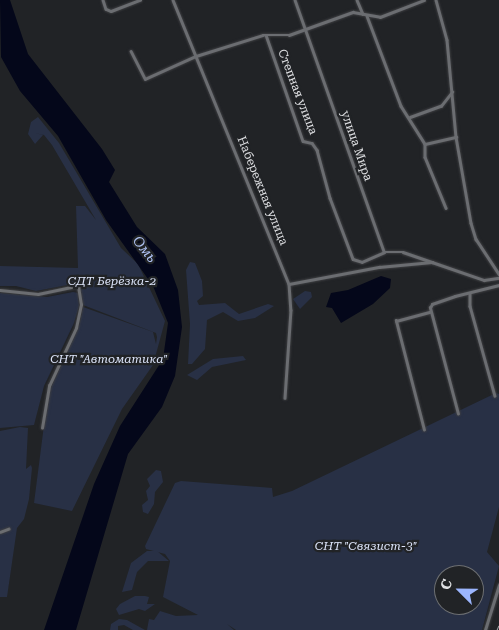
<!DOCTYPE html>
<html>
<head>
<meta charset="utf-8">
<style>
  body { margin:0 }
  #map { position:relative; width:499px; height:630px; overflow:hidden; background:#212326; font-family:"Roboto Serif",serif }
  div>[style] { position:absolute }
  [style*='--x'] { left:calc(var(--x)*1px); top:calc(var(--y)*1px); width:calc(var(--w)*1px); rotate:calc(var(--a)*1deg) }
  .green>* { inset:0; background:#283045 }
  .water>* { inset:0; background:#04071a }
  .roads { filter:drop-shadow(0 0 1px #3e3f42) drop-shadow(0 0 1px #3e3f42) }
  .minor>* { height:2.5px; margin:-1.25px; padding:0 1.25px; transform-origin:1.25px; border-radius:1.25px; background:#6b6d71 }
  .rail>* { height:1px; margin-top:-0.5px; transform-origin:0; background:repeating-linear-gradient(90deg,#a5a6a9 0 9px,transparent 0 18px) }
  span { translate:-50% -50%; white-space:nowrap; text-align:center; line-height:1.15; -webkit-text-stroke:4.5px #212326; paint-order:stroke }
  .street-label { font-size:12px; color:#dfe0e3 }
  .park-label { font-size:12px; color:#dce4f9; font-style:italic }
  .water-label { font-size:14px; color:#aec1f2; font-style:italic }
  .north { position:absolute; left:434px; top:565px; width:50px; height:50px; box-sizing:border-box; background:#212326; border:1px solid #6d6f72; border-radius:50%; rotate:293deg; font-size:14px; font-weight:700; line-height:20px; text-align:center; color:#dfe0e3 }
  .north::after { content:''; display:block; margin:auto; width:18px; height:22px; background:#9bb5fd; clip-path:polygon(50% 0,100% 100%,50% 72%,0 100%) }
</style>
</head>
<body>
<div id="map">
  <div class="green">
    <div style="clip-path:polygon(38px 117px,59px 143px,121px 248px,138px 264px,165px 321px,153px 365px,122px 409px,72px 511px,34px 503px,48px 394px,79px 326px,83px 307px,153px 332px,156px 344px,157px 337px,156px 333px,83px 305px,78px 283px,36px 291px,16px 286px,0 286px,0 266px,78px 268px,76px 206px,85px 206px,96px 220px,52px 145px,44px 135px,35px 133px,43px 135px,35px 144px,28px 134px,31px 122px)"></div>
    <div style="clip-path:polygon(190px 262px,195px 263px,202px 281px,203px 296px,197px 301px,199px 305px,225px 303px,239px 314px,268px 304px,274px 306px,255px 318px,238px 321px,223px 312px,207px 320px,205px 349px,192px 364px,188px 364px,190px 324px,186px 270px)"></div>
    <div style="clip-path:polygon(305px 291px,311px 292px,312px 297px,300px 309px,293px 299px)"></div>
    <div style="clip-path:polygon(73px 292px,78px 293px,79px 306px,74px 323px,44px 386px,34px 425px,0 428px,0 293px,47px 297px)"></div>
    <div style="clip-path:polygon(243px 356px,246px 360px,212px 367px,197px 380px,187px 375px,213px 359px)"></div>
    <div style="clip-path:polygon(evenodd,496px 393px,499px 394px,499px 507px,487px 552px,499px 566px,482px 630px,236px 630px,227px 624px,234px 630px,147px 630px,149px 619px,154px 620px,160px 611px,176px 616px,198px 615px,163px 597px,170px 561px,165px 554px,146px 549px,145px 546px,175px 483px,181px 481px,272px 488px,273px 497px,292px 491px,496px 393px,444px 575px,474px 575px,474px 605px,444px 605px,444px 575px)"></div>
    <div style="clip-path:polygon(20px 427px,28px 428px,26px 469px,31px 465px,32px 468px,29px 499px,24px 519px,17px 528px,7px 597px,0 597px,0 431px)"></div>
    <div style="clip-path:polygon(156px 470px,161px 471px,163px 482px,155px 492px,154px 504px,148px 514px,143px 512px,142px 505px,148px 500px,146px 491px,150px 486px,147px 479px)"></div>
    <div style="clip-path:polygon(147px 551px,157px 551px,169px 561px,148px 561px,137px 572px,132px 590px,122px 592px,131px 563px)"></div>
    <div style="clip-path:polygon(135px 596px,145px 596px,149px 597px,147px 604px,155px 604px,145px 611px,139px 609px,119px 615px,116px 609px,120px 604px)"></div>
    <div style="clip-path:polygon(119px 619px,127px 620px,145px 630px,133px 630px,124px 625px,118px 626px,118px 630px,110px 630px,111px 624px)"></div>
  </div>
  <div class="water">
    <div style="clip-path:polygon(0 0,10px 0,28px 54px,102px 149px,115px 170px,109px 182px,137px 227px,165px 254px,178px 290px,182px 327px,175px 376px,162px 407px,128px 454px,76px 630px,44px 630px,94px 484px,120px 426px,163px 359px,168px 323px,153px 286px,106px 220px,58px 136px,20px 91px,1px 57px)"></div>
    <div style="clip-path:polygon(381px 276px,391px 279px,390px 288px,373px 304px,341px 323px,332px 308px,326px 307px,331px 293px,348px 290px)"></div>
  </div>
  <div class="roads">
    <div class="minor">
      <div style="--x:103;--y:0;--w:9;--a:72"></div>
      <div style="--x:106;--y:9;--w:5;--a:22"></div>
      <div style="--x:111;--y:11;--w:31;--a:-21"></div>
      <div style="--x:173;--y:0;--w:307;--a:67.8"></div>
      <div style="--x:289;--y:284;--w:26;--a:86"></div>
      <div style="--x:291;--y:310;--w:88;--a:93.9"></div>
      <div style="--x:295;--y:0;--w:267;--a:70.5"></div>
      <div style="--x:384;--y:252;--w:19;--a:0"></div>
      <div style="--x:403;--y:252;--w:31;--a:19"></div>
      <div style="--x:357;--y:0;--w:15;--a:67"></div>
      <div style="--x:436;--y:0;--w:41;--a:74.6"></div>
      <div style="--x:447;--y:40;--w:97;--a:84.7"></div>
      <div style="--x:456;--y:137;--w:87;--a:80.1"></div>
      <div style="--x:471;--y:223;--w:17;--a:73"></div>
      <div style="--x:476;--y:239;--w:42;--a:56.7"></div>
      <div style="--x:367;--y:16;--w:96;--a:69.3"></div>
      <div style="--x:401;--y:106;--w:45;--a:57.7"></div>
      <div style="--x:425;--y:144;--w:13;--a:90"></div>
      <div style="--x:425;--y:157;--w:55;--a:67.6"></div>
      <div style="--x:266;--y:35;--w:112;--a:70.8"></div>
      <div style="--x:303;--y:141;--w:9;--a:13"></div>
      <div style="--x:312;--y:143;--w:9;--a:54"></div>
      <div style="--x:317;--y:150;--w:50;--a:74.8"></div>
      <div style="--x:330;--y:198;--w:65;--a:69.3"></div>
      <div style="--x:353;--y:259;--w:9;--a:18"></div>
      <div style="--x:362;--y:262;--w:24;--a:-24"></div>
      <div style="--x:131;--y:51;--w:31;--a:63"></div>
      <div style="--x:145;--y:79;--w:56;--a:-24.3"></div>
      <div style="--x:196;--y:56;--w:70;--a:-17.4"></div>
      <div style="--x:263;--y:35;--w:26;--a:0"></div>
      <div style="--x:289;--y:35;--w:68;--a:-19.8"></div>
      <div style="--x:353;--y:12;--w:27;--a:10"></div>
      <div style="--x:380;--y:17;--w:47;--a:-21.1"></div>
      <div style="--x:410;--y:117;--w:33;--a:-20"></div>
      <div style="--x:441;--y:106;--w:18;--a:-52"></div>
      <div style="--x:425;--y:144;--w:32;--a:-13"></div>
      <div style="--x:289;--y:284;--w:92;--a:-10.7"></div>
      <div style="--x:379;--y:267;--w:53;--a:-5.4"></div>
      <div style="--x:432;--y:262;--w:55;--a:19.1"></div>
      <div style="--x:484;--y:280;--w:15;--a:-8"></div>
      <div style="--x:0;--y:290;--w:38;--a:6"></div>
      <div style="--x:38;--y:294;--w:53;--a:-11.9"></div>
      <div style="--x:470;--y:293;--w:13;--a:90"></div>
      <div style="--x:470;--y:306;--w:93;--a:74.5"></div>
      <div style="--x:458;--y:414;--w:110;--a:-104.8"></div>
      <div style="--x:430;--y:308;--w:4;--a:-63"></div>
      <div style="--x:432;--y:304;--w:24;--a:-19"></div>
      <div style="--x:455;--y:296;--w:45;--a:-14"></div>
      <div style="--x:42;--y:428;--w:43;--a:-80.5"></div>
      <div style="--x:49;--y:386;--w:64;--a:-65"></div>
      <div style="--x:76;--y:328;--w:24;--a:-78"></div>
      <div style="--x:81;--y:305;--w:18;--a:-99"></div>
      <div style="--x:424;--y:430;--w:113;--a:-104.4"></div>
      <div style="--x:396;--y:321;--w:35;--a:-15"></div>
      <div style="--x:0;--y:532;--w:9;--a:-21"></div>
      <div style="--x:485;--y:630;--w:47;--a:-72.7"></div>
    </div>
  </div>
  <div class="rail">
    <div style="--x:497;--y:630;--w:5;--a:-68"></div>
  </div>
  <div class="street-label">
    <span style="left:297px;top:92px;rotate:69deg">Степная улица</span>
    <span style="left:356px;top:146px;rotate:71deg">улица Мира</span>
    <span style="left:262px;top:191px;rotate:68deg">Набережная улица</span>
  </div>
  <div class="park-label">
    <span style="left:112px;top:282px">СДТ Берёзка-2</span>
    <span style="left:109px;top:360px">СНТ "Автоматика"</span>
    <span style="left:366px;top:547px">СНТ "Связист-3"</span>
  </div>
  <div class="water-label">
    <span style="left:145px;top:249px;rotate:51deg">Омь</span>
  </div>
  <div class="north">С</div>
</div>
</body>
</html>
